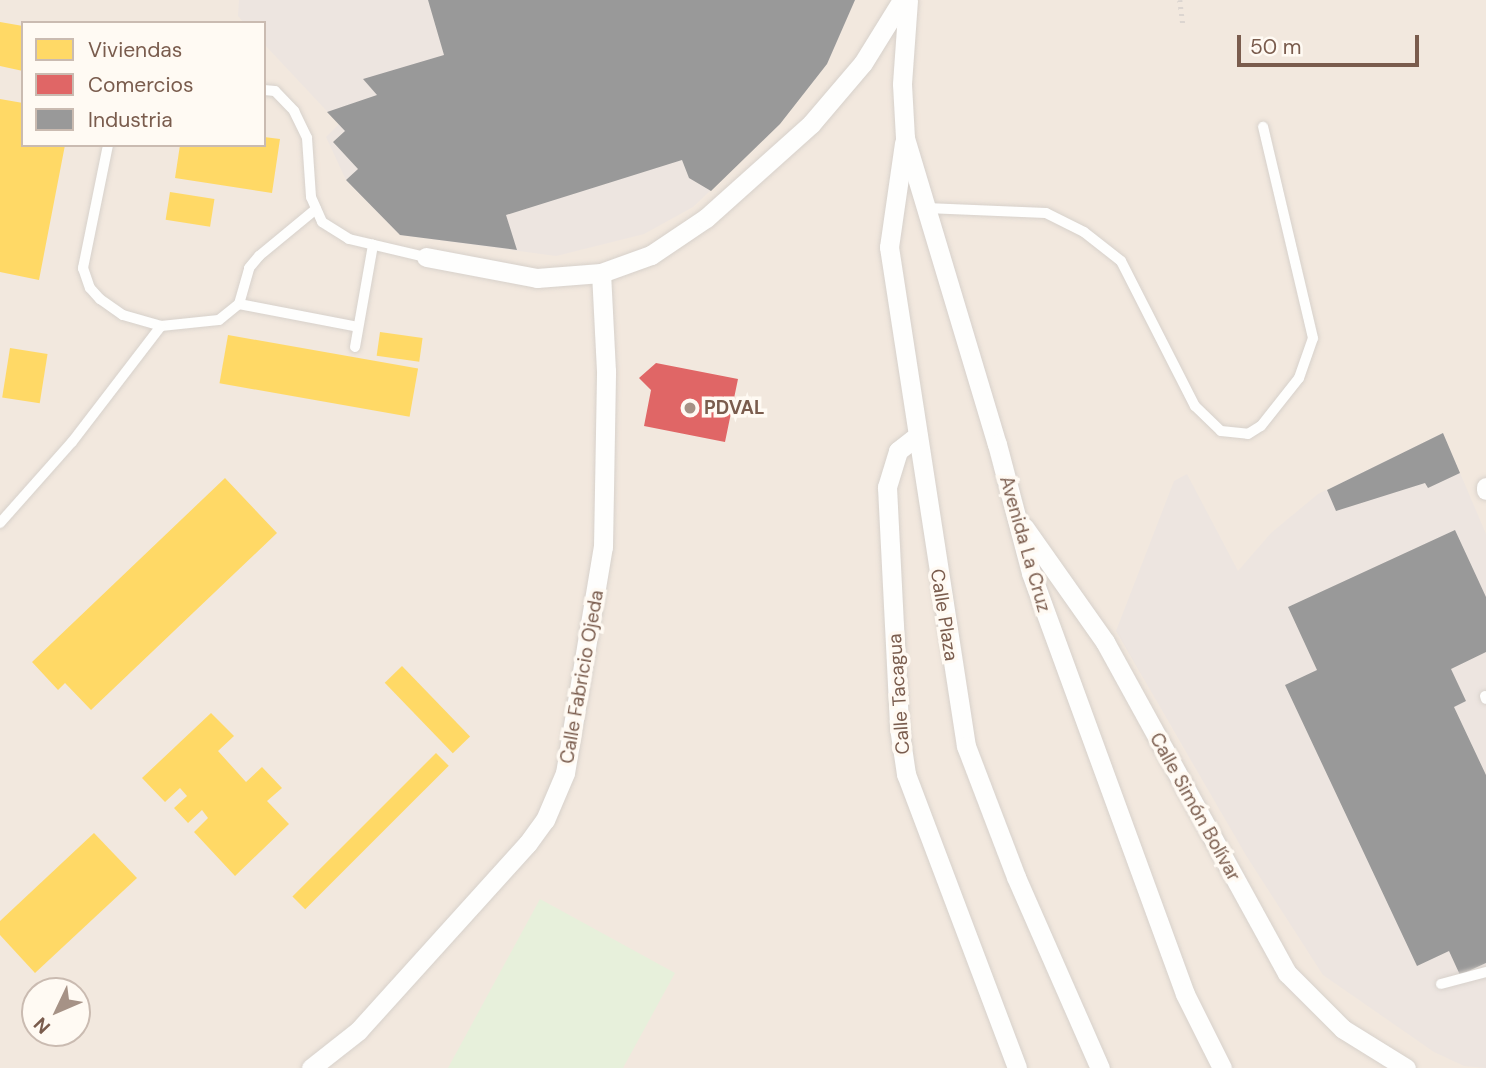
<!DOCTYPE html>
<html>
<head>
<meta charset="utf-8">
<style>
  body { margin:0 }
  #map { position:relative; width:1486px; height:1068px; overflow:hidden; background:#f9f5f0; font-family:"DM Sans",sans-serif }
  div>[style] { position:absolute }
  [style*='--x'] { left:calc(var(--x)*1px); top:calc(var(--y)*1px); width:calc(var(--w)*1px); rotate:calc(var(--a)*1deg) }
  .residential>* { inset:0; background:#f2e8de }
  .industrial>* { inset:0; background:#ede5e0 }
  .green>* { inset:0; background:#e7f0db }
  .homes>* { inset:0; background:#ffd966; transform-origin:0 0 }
  .shops>* { inset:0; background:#e06666 }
  .industry>* { inset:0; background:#999 }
  .path>* { height:4.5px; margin-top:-2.25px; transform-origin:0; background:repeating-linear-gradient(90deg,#dcd5d0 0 2px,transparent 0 7px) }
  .roads { filter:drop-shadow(0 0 2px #d7d1cb) drop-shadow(0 0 2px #d7d1cb) }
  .lane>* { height:10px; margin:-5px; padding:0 5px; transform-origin:5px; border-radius:5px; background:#fefefd }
  .street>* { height:19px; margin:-9.5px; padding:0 9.5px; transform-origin:9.5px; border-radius:9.5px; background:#fefefd }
  .dots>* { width:19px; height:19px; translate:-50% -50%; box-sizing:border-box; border:4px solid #fffaf3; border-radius:50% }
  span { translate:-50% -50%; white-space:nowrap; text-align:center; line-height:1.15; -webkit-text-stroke:7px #fffaf3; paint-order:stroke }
  .poi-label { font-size:19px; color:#7a5c4d; font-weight:700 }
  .left { translate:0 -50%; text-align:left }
  .street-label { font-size:19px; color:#7a5c4d }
  .legend { position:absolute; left:21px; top:21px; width:245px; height:126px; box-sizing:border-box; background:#fffaf3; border:2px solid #cabbb1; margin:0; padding:9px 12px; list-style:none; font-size:21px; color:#7a5c4d }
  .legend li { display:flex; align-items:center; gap:14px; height:35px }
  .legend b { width:35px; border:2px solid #cabbb1 }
  .north { position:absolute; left:21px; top:977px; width:70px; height:70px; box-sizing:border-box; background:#fffaf3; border:2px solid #cabbb1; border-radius:50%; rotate:226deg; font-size:19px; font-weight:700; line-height:28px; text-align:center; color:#7a5c4d }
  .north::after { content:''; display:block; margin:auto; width:24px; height:32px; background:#a69286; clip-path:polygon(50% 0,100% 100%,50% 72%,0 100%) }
  .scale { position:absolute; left:1237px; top:35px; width:182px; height:32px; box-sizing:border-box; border:4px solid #7a5c4d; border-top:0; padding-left:9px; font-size:21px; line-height:24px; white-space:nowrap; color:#7a5c4d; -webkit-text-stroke:5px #fffaf3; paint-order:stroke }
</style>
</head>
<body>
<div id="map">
  <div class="residential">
    <div style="clip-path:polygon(evenodd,0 0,1486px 0,1486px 1068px,0 1068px,0 0,23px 23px,264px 23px,264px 145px,23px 145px,23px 23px,0 0,35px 991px,77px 991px,77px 1033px,35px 1033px,35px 991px)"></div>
  </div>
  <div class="industrial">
    <div style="clip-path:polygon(239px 0,855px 0,827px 64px,780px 124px,693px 207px,644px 234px,556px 256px,400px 235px,346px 180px,326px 137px,339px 124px,264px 44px,264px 23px,244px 23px,238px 16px)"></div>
    <div style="clip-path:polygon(1443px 433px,1486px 534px,1486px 1068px,1464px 1066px,1434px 1052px,1323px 975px,1247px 857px,1116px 631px,1174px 481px,1187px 474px,1238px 571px,1271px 533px,1318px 494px)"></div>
  </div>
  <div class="green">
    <div style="clip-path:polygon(540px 899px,675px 973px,623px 1068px,448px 1068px)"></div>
  </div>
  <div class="homes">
    <div style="clip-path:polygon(0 22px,23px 26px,23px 71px,0 66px)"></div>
    <div style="clip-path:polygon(0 99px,23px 103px,23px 145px,65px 145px,39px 280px,0 272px)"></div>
    <div style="clip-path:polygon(264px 137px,280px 139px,272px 193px,175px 178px,180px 145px,264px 145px)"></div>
    <div style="left:170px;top:192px;width:45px;height:28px;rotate:9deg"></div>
    <div style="left:380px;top:332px;width:43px;height:24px;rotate:8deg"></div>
    <div style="left:228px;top:335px;width:193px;height:49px;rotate:10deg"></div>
    <div style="left:10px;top:348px;width:38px;height:50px;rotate:9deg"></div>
    <div style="clip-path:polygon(225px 478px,277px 533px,91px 710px,65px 683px,58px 690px,32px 662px)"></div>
    <div style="left:402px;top:666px;width:98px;height:24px;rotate:46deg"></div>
    <div style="clip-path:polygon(211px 713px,234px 736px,218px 751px,246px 782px,262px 767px,282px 788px,267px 801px,289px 824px,235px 876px,194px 832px,208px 818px,202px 810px,188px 823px,174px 808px,187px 796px,180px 788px,165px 802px,142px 778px)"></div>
    <div style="left:436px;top:753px;width:18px;height:203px;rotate:45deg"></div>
    <div style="clip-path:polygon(94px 833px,137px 878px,35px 973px,0 935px,0 921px)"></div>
  </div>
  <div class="shops">
    <div style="clip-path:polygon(656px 363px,738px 379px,725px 442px,644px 426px,651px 390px,639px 378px)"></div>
  </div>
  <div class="industry">
    <div style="clip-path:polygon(428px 0,855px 0,827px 64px,780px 124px,711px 191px,689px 178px,682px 160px,506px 215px,517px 250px,400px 235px,346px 180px,358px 169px,333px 142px,345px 131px,327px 112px,377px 95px,363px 79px,444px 55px)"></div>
    <div style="clip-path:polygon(1443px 433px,1460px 473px,1428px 488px,1425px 483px,1336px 511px,1327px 490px)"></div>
    <div style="clip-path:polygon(1455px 530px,1486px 597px,1486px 652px,1451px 669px,1466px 701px,1454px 707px,1486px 775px,1486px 963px,1460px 975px,1449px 951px,1417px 966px,1285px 685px,1317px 670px,1288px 607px)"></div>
  </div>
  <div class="path">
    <div style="--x:1180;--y:0;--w:25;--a:83"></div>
  </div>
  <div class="roads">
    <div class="lane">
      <div style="--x:264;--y:90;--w:11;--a:5"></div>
      <div style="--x:275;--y:91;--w:28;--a:46"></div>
      <div style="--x:294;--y:111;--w:30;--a:64"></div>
      <div style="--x:307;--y:138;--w:59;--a:86.1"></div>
      <div style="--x:311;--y:197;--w:27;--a:66"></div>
      <div style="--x:322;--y:222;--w:32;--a:32"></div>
      <div style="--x:349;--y:239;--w:79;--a:13.2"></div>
      <div style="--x:108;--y:145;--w:126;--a:101.5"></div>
      <div style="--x:83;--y:268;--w:21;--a:71"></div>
      <div style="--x:90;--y:288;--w:15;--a:48"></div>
      <div style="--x:100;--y:299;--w:28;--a:35"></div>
      <div style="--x:123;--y:315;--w:40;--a:16"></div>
      <div style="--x:161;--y:326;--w:58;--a:-5.9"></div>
      <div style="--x:219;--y:320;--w:26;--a:-39"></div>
      <div style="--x:239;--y:304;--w:37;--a:-74"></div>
      <div style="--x:249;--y:268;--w:16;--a:-50"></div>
      <div style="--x:259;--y:256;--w:74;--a:-39.5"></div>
      <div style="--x:926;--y:208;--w:120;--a:2.4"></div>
      <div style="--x:1046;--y:213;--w:42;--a:26.6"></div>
      <div style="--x:1084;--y:232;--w:47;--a:38.1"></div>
      <div style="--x:1121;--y:261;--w:163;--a:63"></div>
      <div style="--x:1195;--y:406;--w:36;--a:44"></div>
      <div style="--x:1221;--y:431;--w:27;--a:6"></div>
      <div style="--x:1248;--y:434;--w:15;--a:-32"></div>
      <div style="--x:1261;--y:426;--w:61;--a:-51.6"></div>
      <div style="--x:1299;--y:378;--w:42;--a:-70.7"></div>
      <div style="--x:1313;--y:338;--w:217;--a:-103.3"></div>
      <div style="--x:239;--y:304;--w:121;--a:10.9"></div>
      <div style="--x:355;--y:347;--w:104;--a:-80"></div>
      <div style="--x:0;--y:523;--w:108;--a:-48.4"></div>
      <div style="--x:72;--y:442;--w:146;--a:-52.5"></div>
      <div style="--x:1485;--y:696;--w:3;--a:72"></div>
      <div style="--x:1441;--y:984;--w:47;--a:-14.9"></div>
    </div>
    <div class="street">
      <div style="--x:908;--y:0;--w:84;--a:94.1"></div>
      <div style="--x:902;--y:84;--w:54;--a:86.8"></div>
      <div style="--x:905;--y:138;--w:320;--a:73.3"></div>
      <div style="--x:997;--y:444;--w:133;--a:75.2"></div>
      <div style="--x:1031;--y:573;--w:448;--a:69.9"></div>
      <div style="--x:1185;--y:994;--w:83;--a:63.4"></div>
      <div style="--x:904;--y:143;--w:105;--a:98.2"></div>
      <div style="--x:889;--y:247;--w:505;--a:81.23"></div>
      <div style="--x:966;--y:746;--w:140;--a:69.1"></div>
      <div style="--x:1016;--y:877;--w:209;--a:66.3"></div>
      <div style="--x:426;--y:257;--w:113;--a:10.7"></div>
      <div style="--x:537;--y:278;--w:64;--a:-4.5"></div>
      <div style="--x:601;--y:273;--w:53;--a:-19.8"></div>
      <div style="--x:651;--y:255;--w:66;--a:-33.9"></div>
      <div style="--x:706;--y:218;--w:141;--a:-41.8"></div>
      <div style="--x:811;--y:124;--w:80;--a:-49.6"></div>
      <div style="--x:863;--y:63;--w:74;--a:-58.2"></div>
      <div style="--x:917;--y:436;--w:24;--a:142"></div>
      <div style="--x:898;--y:451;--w:38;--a:107"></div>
      <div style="--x:887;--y:487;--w:240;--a:87.1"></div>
      <div style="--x:899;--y:727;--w:48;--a:81.5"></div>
      <div style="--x:906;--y:774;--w:314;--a:69.3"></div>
      <div style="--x:1486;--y:487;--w:3;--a:90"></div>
      <div style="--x:1024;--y:527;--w:141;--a:54.8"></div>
      <div style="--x:1105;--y:642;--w:378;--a:61.2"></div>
      <div style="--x:1287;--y:973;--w:79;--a:45"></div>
      <div style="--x:1343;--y:1029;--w:74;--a:31.8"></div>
      <div style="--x:311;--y:1068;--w:60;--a:-38.2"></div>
      <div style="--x:358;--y:1031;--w:253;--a:-47.9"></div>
      <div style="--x:528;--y:843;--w:29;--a:-54"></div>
      <div style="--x:545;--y:820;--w:51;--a:-66.9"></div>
      <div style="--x:565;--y:773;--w:229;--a:-80.5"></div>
      <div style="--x:603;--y:547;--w:176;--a:-89"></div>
      <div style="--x:606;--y:371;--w:98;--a:-92.9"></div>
    </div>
  </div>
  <div class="dots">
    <div style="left:690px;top:408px;background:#a69286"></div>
  </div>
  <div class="poi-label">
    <span class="left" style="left:704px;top:408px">PDVAL</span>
  </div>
  <div class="street-label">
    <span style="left:1025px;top:544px;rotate:74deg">Avenida La Cruz</span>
    <span style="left:944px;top:615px;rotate:81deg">Calle Plaza</span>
    <span style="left:582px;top:677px;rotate:-80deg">Calle Fabricio Ojeda</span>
    <span style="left:899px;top:694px;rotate:-94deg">Calle Tacagua</span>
    <span style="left:1195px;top:807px;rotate:61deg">Calle Simón Bolívar</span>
  </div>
  <ul class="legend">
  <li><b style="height:19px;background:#ffd966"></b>Viviendas</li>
  <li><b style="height:19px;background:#e06666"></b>Comercios</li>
  <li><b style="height:19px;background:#999"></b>Industria</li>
  </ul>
  <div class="north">N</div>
  <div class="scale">50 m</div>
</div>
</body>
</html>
